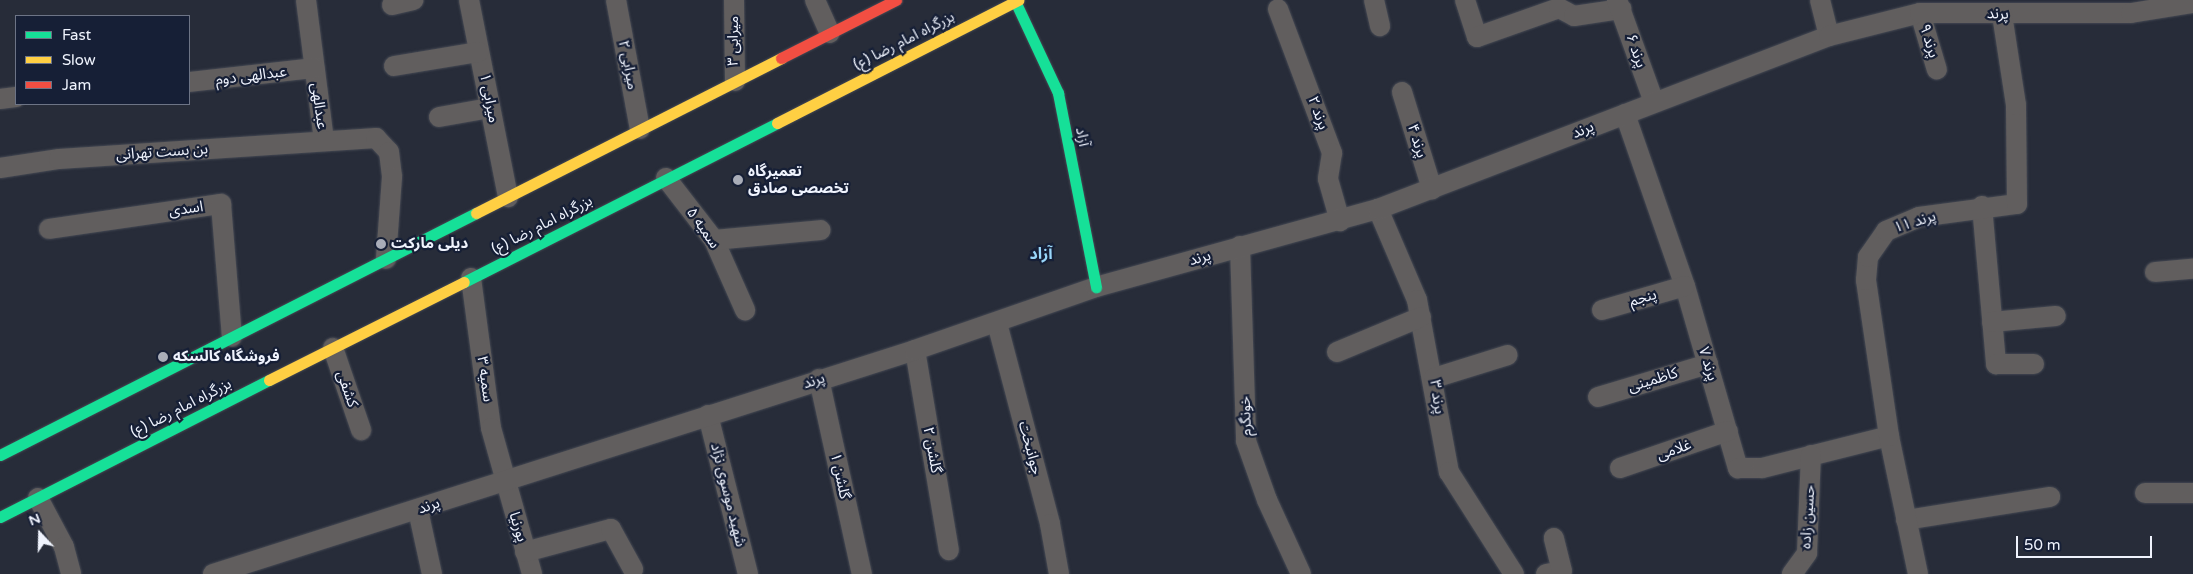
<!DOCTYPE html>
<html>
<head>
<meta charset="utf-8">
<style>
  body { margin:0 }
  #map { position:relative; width:2193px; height:574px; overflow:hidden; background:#272c39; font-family:"Varela Round","Noto Sans Arabic",sans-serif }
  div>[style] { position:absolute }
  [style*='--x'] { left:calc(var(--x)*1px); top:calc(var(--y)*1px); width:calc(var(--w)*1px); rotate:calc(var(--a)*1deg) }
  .roads { filter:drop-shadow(0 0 1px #454953) drop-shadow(0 0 1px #454953) }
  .street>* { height:20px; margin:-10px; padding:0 10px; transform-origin:10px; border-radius:10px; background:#615e5e }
  .fast>* { height:11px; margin:-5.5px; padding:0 5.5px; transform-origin:5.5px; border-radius:5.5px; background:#16e098 }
  .slow>* { height:11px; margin:-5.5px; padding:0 5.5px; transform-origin:5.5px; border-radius:5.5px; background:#ffcf43 }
  .jam>* { height:11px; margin:-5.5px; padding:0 5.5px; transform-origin:5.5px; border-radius:5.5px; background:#f24e42 }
  .dots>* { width:14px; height:14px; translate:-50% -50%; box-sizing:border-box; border:2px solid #161f36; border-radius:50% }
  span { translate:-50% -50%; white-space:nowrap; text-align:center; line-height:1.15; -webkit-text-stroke:4.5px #161f36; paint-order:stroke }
  .street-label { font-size:15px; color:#eff3fd }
  .poi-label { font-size:15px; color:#eff3fd; font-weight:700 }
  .left { translate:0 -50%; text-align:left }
  .neighbourhood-label { font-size:16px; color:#99d7fa; font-weight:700 }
  .legend { position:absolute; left:15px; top:15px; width:175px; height:90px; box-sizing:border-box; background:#161f36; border:1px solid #6d7486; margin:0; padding:6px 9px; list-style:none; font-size:15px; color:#eff3fd }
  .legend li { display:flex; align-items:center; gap:10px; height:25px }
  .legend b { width:25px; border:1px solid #6d7486 }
  .north { position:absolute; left:15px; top:509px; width:50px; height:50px; -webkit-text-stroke:4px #161f36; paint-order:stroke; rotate:339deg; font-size:14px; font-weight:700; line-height:20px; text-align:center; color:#eff3fd }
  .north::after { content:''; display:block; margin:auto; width:18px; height:22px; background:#eff3fd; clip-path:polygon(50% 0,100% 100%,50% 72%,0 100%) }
  .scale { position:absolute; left:2016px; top:536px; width:136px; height:22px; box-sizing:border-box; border:2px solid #eff3fd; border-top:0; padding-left:6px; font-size:15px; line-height:18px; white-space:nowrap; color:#eff3fd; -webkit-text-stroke:4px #161f36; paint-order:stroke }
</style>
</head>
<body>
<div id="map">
  <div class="roads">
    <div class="street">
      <div style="--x:306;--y:0;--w:141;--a:82.7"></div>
      <div style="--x:469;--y:0;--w:201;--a:78.8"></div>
      <div style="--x:616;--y:0;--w:131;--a:79.5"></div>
      <div style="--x:734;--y:0;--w:81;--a:89.3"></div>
      <div style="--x:815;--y:0;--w:36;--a:66"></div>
      <div style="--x:1374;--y:0;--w:27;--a:77"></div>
      <div style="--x:1465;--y:0;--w:39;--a:72"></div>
      <div style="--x:1477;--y:37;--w:87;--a:-19.5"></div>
      <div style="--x:1559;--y:8;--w:17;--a:28"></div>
      <div style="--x:1574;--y:16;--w:48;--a:-8.5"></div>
      <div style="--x:1617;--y:0;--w:109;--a:70.1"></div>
      <div style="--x:1820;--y:0;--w:37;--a:76"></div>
      <div style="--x:392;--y:5;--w:22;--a:-13"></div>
      <div style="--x:1278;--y:9;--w:154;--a:69.4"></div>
      <div style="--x:1332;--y:153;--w:26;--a:99"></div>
      <div style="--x:1328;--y:179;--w:44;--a:74.1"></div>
      <div style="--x:1920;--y:13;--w:59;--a:73.4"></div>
      <div style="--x:394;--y:66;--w:86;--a:-9.4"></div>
      <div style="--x:189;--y:82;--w:126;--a:-6.4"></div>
      <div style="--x:1402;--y:92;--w:102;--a:72.8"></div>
      <div style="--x:0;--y:99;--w:16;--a:-7"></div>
      <div style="--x:1625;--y:114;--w:182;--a:70.8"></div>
      <div style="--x:1685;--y:286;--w:190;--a:73.8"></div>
      <div style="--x:1738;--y:468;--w:24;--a:0"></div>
      <div style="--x:1762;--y:468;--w:131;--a:-14.1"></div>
      <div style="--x:439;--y:117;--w:52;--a:-10"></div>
      <div style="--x:0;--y:168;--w:60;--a:-8.7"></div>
      <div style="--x:59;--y:159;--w:318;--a:-3.8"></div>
      <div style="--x:376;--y:138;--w:19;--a:47"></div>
      <div style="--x:389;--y:152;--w:25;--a:83"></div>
      <div style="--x:392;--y:177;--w:82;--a:94.2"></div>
      <div style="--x:666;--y:178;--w:78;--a:52.3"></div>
      <div style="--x:714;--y:240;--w:77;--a:66.1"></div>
      <div style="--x:1982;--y:206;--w:159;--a:84.9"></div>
      <div style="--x:1996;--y:364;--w:38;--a:0"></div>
      <div style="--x:1378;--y:209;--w:99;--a:66.8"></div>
      <div style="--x:1417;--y:300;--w:175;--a:79.5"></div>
      <div style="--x:1449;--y:472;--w:121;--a:57.5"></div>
      <div style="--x:49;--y:229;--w:174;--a:-8.3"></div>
      <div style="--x:221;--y:204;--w:133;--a:85.3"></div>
      <div style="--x:714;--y:240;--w:107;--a:-5.3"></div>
      <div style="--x:1240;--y:246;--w:195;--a:88.2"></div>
      <div style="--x:1246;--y:441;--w:63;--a:70.4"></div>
      <div style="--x:1267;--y:500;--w:81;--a:65.3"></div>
      <div style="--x:2155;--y:272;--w:38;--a:-5"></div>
      <div style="--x:471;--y:278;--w:151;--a:82.4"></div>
      <div style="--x:491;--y:428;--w:152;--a:74.3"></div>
      <div style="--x:1602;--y:310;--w:86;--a:-16.1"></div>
      <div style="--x:1992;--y:322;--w:64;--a:-5.4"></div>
      <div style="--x:997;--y:323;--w:208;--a:75.2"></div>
      <div style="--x:1050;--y:524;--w:51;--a:79.8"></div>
      <div style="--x:333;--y:348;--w:87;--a:71.1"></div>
      <div style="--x:915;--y:350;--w:203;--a:80.4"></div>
      <div style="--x:1337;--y:352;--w:91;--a:-22.6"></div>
      <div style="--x:1434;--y:378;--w:77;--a:-17.3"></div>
      <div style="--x:819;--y:379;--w:200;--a:77.6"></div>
      <div style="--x:1598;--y:397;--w:115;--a:-16.7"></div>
      <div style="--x:708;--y:415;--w:164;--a:75.9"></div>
      <div style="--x:1620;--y:468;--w:114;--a:-18.9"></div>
      <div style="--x:2145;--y:493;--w:48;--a:0"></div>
      <div style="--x:38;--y:498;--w:55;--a:62"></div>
      <div style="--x:64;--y:547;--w:28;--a:75"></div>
      <div style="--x:418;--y:510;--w:66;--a:77.7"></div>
      <div style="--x:1906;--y:520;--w:146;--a:-9.1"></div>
      <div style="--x:525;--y:552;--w:89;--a:-15"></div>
      <div style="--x:611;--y:529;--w:46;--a:61.2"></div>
      <div style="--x:213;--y:574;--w:737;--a:-17.7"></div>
      <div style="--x:915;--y:350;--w:192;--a:-19.2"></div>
      <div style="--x:1096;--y:287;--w:293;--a:-15.5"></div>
      <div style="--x:1378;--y:209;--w:483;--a:-21"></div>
      <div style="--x:1829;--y:36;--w:94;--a:-14.2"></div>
      <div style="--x:1920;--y:13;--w:211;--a:0"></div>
      <div style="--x:2131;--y:13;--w:63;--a:-9.2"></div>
      <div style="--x:1546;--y:574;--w:16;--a:-11"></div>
      <div style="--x:1562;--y:571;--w:34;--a:-104"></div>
      <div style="--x:1792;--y:574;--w:26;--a:-54"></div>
      <div style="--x:1807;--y:553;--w:98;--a:-87.7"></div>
      <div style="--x:1918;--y:574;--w:141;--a:-101.9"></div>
      <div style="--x:1889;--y:436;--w:158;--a:-98.4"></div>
      <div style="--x:1866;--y:280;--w:23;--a:-85"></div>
      <div style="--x:1868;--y:257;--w:32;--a:-55"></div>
      <div style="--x:1886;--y:231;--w:36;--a:-23"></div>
      <div style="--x:1919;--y:217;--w:99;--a:-7.6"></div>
      <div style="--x:2017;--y:204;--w:99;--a:-90.6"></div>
      <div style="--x:2016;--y:105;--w:91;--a:-98.8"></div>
    </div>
    <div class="fast">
      <div style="--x:1015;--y:1;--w:102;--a:64.9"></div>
      <div style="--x:1058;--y:93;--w:198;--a:78.9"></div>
      <div style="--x:464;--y:282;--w:351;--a:-26.9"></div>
      <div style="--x:0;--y:455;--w:534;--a:-26.95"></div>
      <div style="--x:0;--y:517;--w:302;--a:-27"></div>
    </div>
    <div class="slow">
      <div style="--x:777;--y:123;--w:271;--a:-27"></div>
      <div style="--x:476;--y:213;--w:342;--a:-26.9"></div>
      <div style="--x:269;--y:380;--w:218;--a:-26.7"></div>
    </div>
    <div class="jam">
      <div style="--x:781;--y:58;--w:129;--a:-26.8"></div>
    </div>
  </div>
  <div class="dots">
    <div style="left:738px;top:180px;background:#a9adb8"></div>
    <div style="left:381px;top:244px;background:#a9adb8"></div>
    <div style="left:163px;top:357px;background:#a9adb8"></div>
  </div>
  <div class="street-label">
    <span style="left:1998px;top:14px;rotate:2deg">پرند</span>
    <span style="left:734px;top:41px;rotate:-90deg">میرابی ۳</span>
    <span style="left:904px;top:41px;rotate:-27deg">بزرگراه امام رضا (ع)</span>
    <span style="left:1929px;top:41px;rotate:73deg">پرند ۹</span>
    <span style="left:1636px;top:51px;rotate:71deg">پرند ۶</span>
    <span style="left:628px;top:65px;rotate:79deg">میرابی ۲</span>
    <span style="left:251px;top:76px;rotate:-7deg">عبدالهی دوم</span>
    <span style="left:489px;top:98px;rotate:79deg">میرابی ۱</span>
    <span style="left:319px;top:106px;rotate:82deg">عبدالهی</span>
    <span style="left:1318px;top:113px;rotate:70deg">پرند ۲</span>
    <span style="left:1583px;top:130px;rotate:-22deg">پرند</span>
    <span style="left:1082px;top:137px;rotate:79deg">آزاد</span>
    <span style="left:1417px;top:141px;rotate:73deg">پرند ۴</span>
    <span style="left:162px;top:152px;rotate:-4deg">بن بست تهرانی</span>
    <span style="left:186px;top:209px;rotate:-8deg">اسدی</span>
    <span style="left:1915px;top:222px;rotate:-17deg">پرند ۱۱</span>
    <span style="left:542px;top:225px;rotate:-27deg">بزرگراه امام رضا (ع)</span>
    <span style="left:703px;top:228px;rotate:55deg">سمیه ۵</span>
    <span style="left:1200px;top:258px;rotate:-16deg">پرند</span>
    <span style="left:1643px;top:298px;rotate:-17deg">پنجم</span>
    <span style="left:1708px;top:364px;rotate:73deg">پرند ۷</span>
    <span style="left:485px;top:379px;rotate:82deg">سمیه ۳</span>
    <span style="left:1653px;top:380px;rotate:-17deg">کاظمینی</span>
    <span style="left:814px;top:381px;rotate:-18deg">پرند</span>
    <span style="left:347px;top:389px;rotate:71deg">کشفی</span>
    <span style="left:1437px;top:397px;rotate:81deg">پرند ۳</span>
    <span style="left:181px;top:408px;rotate:-27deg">بزرگراه امام رضا (ع)</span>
    <span style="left:1246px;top:416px;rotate:-92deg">خونگرم</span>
    <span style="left:1030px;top:448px;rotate:75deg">جوانبخت</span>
    <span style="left:932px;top:450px;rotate:80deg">گلشن ۲</span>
    <span style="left:1674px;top:450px;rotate:-19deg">غلامی</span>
    <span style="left:840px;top:476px;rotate:78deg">گلشن ۱</span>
    <span style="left:728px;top:495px;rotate:76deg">شهید موسوی نژاد</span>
    <span style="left:429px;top:506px;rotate:-19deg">پرند</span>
    <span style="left:1808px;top:517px;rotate:-86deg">حسین زاده</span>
    <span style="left:518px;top:527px;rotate:73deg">پورنیا</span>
  </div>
  <div class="poi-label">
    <span class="left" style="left:748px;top:180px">تعمیرگاه<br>تخصصی صادق</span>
    <span class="left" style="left:391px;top:244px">دیلی مارکت</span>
    <span class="left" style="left:173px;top:357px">فروشگاه کالسکه</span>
  </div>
  <div class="neighbourhood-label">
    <span style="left:1041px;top:254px">آزاد</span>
  </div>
  <ul class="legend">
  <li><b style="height:6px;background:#16e098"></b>Fast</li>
  <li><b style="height:6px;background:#ffcf43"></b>Slow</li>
  <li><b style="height:6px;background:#f24e42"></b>Jam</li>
  </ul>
  <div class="north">N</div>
  <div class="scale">50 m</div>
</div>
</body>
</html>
